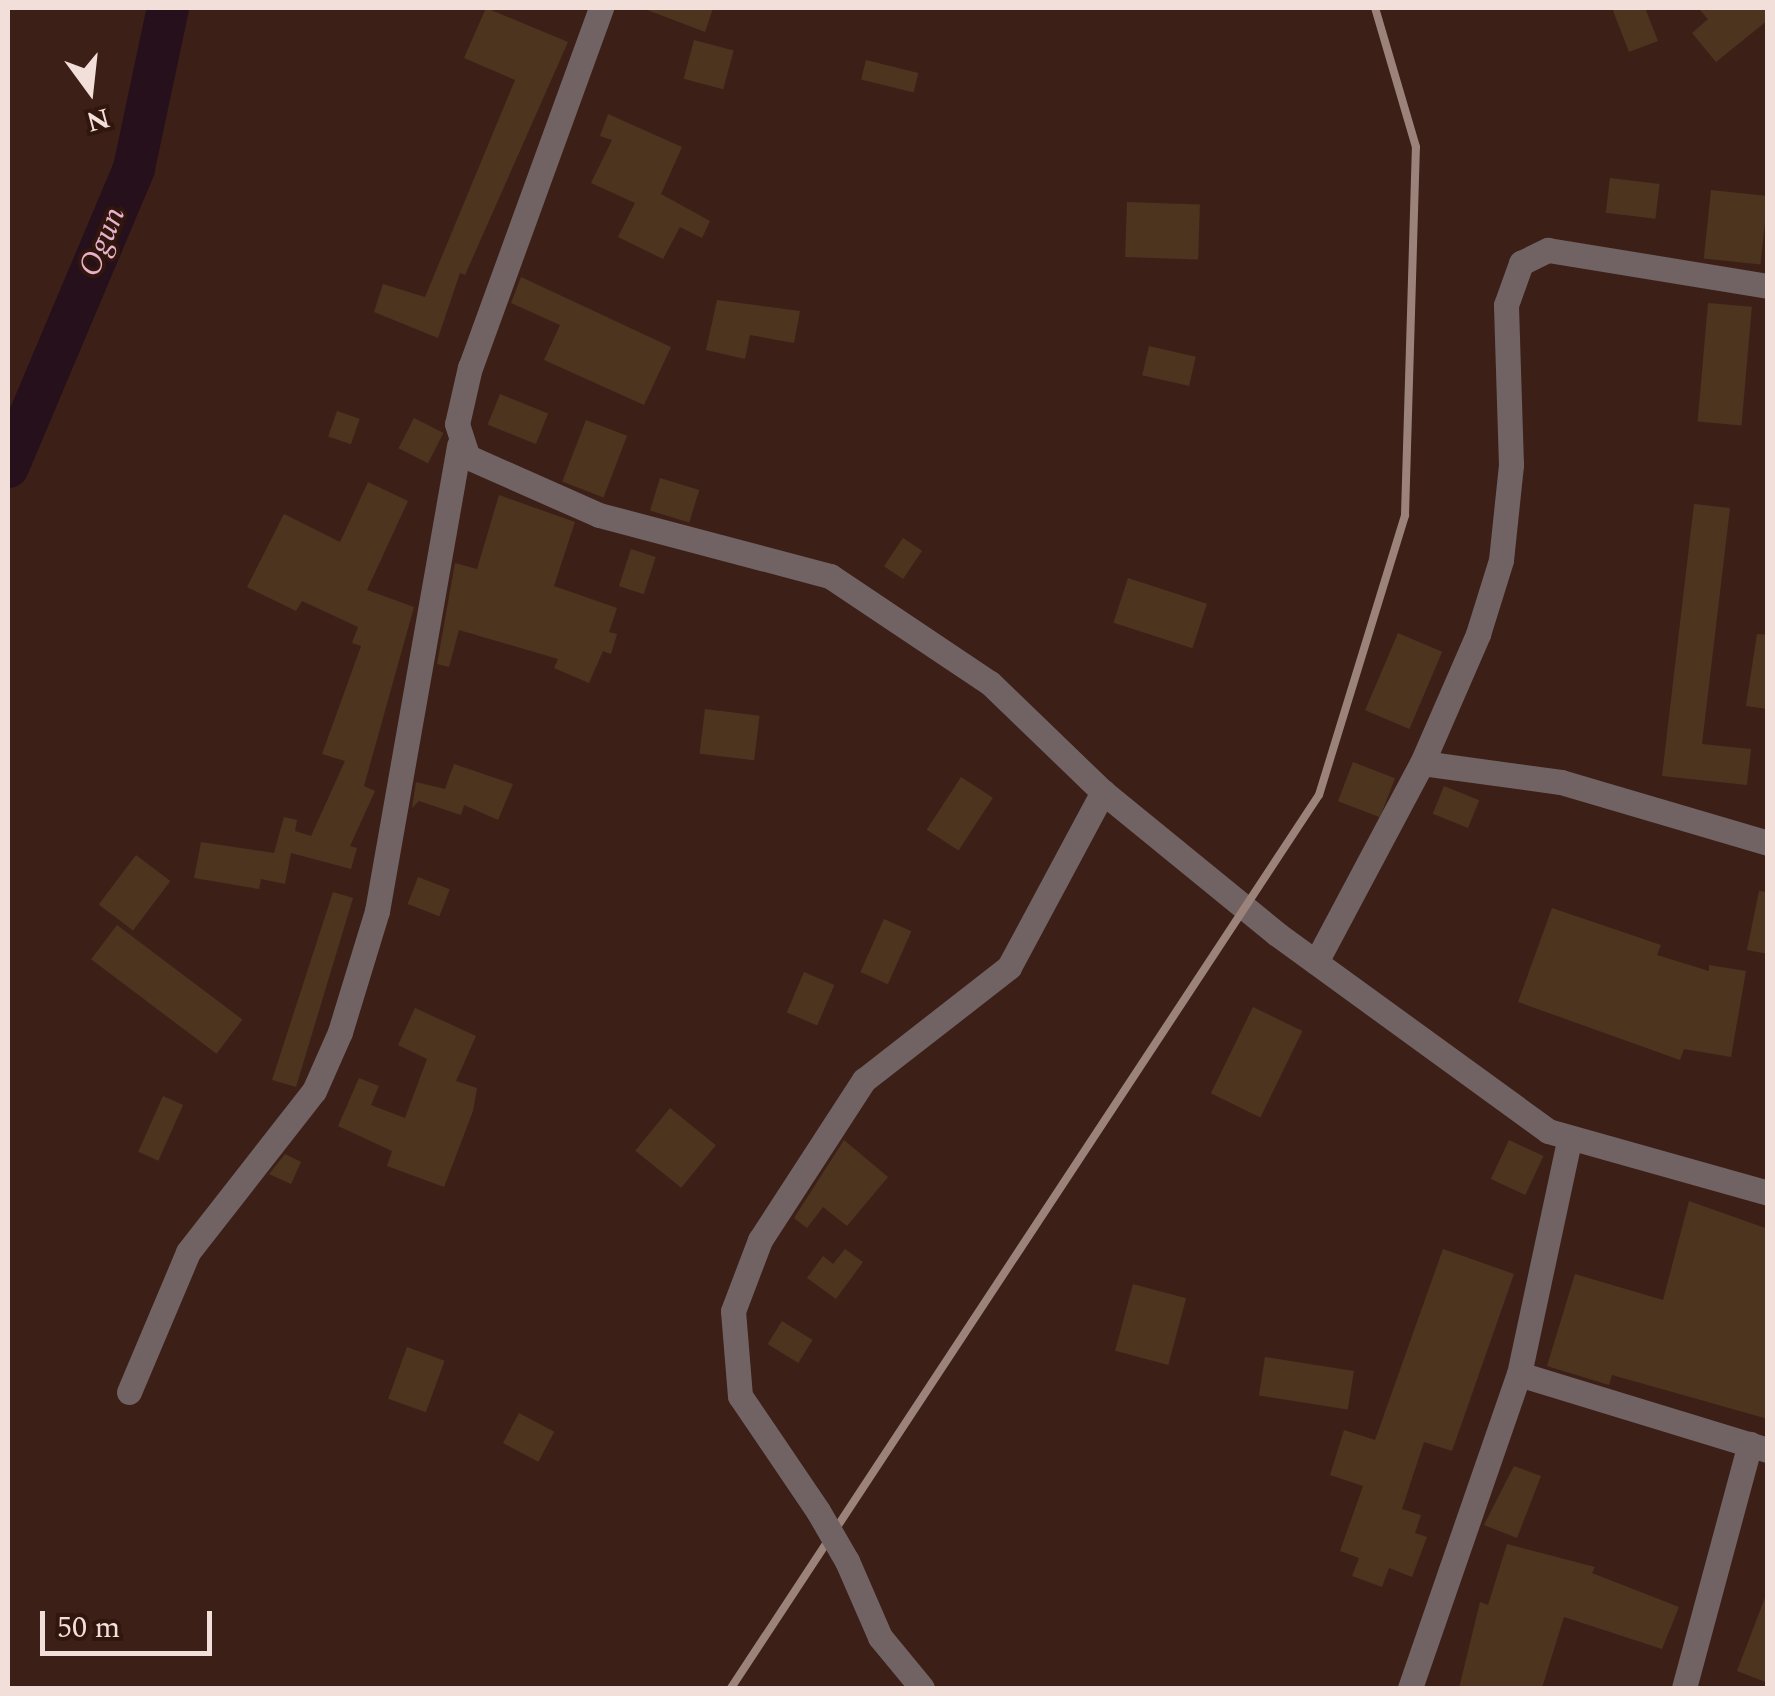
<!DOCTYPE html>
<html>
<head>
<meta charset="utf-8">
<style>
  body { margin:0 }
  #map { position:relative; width:1775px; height:1696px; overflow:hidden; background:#3c2017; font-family:Spectral,serif }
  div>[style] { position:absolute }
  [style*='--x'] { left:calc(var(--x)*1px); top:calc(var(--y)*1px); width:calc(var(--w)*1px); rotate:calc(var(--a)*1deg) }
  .river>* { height:42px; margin:-21px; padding:0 21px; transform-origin:21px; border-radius:21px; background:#25101b }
  .building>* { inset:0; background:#4c341f; transform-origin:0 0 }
  .minor>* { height:25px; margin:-12.5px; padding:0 12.5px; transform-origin:12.5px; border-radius:12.5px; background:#716364 }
  .rail>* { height:8px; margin:-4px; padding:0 4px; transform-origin:4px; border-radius:4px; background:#9b837c }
  .minor-bridge>* { height:25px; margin:-12.5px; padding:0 12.5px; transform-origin:12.5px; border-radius:12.5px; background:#716364 }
  span { translate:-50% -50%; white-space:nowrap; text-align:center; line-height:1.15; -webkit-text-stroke:8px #31160e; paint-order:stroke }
  .water-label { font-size:32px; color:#e7b1cb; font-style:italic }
  .frame { position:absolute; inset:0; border:10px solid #f3dfd9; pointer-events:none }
  .north { position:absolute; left:40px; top:40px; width:100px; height:100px; -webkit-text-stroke:8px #31160e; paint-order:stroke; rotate:165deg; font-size:28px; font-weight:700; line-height:40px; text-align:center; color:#f3dfd9 }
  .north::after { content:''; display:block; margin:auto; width:35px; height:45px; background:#f3dfd9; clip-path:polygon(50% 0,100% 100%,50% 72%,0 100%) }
  .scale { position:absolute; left:40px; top:1611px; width:172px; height:45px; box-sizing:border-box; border:5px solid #f3dfd9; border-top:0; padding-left:12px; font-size:30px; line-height:35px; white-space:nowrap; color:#f3dfd9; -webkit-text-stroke:8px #31160e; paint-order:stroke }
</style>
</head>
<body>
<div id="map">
  <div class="river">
    <div style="--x:8;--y:467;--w:324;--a:-67.1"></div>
    <div style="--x:134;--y:168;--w:164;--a:-78"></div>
  </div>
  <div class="building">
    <div style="clip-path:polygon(486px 8px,568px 42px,465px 275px,460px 273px,438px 338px,374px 312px,383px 284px,425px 297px,515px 80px,464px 58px)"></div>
    <div style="clip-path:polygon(642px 8px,713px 8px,705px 32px)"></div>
    <div style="clip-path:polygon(1612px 8px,1645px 8px,1658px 41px,1629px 52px)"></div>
    <div style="clip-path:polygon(1698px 8px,1768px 8px,1768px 20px,1716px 62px,1692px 33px,1708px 19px)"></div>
    <div style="left:694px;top:40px;width:41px;height:40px;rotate:15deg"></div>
    <div style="left:866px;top:60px;width:54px;height:20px;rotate:14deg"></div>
    <div style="clip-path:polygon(608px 114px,682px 147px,661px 194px,710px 221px,702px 238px,680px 227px,663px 259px,618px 237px,635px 203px,591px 183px,612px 140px,600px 136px)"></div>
    <div style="left:1610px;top:178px;width:50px;height:35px;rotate:7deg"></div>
    <div style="left:1711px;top:190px;width:57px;height:69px;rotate:6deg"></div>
    <div style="left:1127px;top:202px;width:73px;height:55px;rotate:2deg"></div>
    <div style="clip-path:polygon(521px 277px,671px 347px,644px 405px,544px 360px,560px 325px,511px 303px)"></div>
    <div style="clip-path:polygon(717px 300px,800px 311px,794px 343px,750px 335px,745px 359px,706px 350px)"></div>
    <div style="left:1708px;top:303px;width:44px;height:119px;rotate:5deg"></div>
    <div style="left:1149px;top:346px;width:48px;height:30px;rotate:13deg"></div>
    <div style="left:500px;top:394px;width:52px;height:33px;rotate:22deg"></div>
    <div style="left:337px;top:411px;width:24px;height:27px;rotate:19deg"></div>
    <div style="left:414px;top:418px;width:33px;height:34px;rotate:27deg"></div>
    <div style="left:586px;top:420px;width:44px;height:66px;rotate:21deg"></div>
    <div style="left:660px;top:478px;width:41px;height:34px;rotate:17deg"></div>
    <div style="clip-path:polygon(368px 482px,408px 501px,367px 590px,414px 607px,364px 786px,375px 791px,350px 846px,357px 848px,351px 869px,291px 853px,285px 884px,261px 879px,259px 889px,194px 878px,201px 842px,274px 853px,284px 817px,297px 820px,295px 831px,311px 836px,345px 761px,322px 754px,361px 646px,352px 643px,358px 627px,302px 601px,296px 611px,247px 587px,284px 514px,340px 542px)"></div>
    <div style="clip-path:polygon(499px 495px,575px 522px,554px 586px,617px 608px,609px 632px,617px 634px,611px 654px,603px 651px,589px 683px,554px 668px,558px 659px,459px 630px,449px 667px,437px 664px,455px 563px,477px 569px)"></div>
    <div style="clip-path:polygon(1694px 504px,1730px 508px,1702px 744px,1751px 749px,1747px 785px,1662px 776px)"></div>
    <div style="left:903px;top:538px;width:23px;height:34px;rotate:34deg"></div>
    <div style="left:631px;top:549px;width:26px;height:39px;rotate:18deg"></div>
    <div style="left:1128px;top:578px;width:83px;height:47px;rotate:18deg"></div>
    <div style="left:1398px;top:633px;width:48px;height:84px;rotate:23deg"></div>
    <div style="clip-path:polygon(1757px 634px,1768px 635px,1768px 709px,1746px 706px)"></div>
    <div style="left:705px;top:709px;width:55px;height:45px;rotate:7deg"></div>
    <div style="left:1353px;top:762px;width:45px;height:42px;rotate:21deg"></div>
    <div style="clip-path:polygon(454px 764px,513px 784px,498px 820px,464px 805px,461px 815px,419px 801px,412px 808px,416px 782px,445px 789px)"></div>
    <div style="left:961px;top:777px;width:38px;height:63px;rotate:33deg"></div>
    <div style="left:1444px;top:786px;width:38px;height:30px;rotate:22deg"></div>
    <div style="left:136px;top:855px;width:43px;height:62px;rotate:37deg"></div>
    <div style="left:418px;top:877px;width:34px;height:29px;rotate:21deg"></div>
    <div style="clip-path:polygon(1759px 891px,1768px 892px,1768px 954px,1747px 950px)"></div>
    <div style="clip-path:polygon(333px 892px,353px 898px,296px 1087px,272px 1080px)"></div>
    <div style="clip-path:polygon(1552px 908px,1661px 945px,1657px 955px,1709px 971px,1709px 965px,1746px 971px,1731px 1057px,1684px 1049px,1680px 1060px,1518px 1002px)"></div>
    <div style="left:884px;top:919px;width:30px;height:58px;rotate:24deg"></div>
    <div style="left:117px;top:925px;width:157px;height:43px;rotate:37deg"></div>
    <div style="left:804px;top:972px;width:33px;height:44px;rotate:23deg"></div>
    <div style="left:1253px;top:1007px;width:55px;height:96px;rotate:26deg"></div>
    <div style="clip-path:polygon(415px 1008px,476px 1036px,456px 1081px,477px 1088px,473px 1111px,444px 1187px,387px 1166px,392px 1151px,338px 1126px,359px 1078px,379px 1086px,371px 1105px,405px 1118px,427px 1059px,398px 1045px)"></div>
    <div style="left:163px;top:1096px;width:22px;height:61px;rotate:24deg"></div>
    <div style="left:670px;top:1108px;width:59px;height:55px;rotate:39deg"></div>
    <div style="clip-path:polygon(844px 1140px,888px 1177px,847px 1226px,823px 1207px,807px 1228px,794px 1218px)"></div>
    <div style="left:1509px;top:1140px;width:38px;height:43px;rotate:25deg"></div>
    <div style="clip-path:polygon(285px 1154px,301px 1162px,291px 1184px,269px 1174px)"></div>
    <div style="clip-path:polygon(1689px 1201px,1768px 1229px,1768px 1419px,1612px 1375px,1609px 1385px,1547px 1366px,1575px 1274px,1663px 1300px)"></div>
    <div style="clip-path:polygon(845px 1249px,863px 1262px,836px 1299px,807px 1278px,823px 1256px,833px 1264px)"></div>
    <div style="clip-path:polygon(1443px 1249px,1514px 1274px,1452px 1451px,1424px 1442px,1402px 1509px,1421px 1515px,1415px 1533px,1427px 1537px,1412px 1577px,1389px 1568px,1382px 1587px,1352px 1576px,1359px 1558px,1340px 1551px,1363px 1486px,1330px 1475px,1344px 1430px,1375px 1440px)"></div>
    <div style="left:1133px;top:1284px;width:55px;height:69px;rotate:15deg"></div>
    <div style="left:782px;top:1321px;width:36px;height:27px;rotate:32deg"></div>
    <div style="left:407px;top:1347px;width:40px;height:55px;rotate:20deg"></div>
    <div style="left:1265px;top:1357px;width:90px;height:39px;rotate:9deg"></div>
    <div style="left:519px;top:1413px;width:40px;height:34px;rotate:28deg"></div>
    <div style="clip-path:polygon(1514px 1466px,1541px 1476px,1517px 1538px,1484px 1525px)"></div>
    <div style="clip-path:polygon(1507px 1544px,1595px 1567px,1592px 1573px,1679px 1607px,1662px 1649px,1564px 1617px,1542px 1688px,1459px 1688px,1480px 1602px,1488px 1605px)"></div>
    <div style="clip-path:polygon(1766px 1595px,1768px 1595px,1768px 1683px,1737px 1671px)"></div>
  </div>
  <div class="minor">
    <div style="--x:601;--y:8;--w:382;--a:110"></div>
    <div style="--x:470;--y:367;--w:58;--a:102.8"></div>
    <div style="--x:457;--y:424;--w:35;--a:72"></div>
    <div style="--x:468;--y:457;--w:143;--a:23.9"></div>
    <div style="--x:599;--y:515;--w:239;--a:14.8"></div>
    <div style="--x:830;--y:576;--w:192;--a:33.8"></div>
    <div style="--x:990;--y:683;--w:157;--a:44"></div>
    <div style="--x:1103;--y:792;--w:225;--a:39.2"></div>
    <div style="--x:1277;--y:934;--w:335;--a:36"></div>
    <div style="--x:1548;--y:1131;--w:229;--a:15.7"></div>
    <div style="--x:1422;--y:763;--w:140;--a:7.8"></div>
    <div style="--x:1561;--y:782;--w:216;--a:16.4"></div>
    <div style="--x:1316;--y:962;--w:225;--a:-62"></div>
    <div style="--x:1422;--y:763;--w:141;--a:-66.5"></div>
    <div style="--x:1478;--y:634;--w:77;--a:-72.7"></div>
    <div style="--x:1501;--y:560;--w:96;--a:-84"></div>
    <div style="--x:1511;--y:465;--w:160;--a:-91.8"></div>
    <div style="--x:1506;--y:305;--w:45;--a:-70.3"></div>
    <div style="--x:1521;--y:263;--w:30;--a:-26"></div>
    <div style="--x:1548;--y:250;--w:223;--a:9.3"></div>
    <div style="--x:1519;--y:1374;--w:260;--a:17"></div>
    <div style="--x:129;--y:1392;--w:152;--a:-67.1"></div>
    <div style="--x:188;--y:1252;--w:204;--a:-52"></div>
    <div style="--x:314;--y:1091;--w:64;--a:-66.2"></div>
    <div style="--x:340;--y:1032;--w:127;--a:-73"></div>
    <div style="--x:377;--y:911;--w:473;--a:-80"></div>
    <div style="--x:818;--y:1511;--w:139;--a:-124.1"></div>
    <div style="--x:740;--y:1396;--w:85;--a:-94.7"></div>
    <div style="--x:733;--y:1311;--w:76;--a:-69.2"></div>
    <div style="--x:760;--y:1240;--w:191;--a:-57"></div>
    <div style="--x:864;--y:1080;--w:184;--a:-37.9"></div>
    <div style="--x:1009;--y:967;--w:199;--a:-61.8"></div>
    <div style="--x:847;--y:1561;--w:83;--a:66.5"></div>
    <div style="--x:880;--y:1637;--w:66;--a:50.5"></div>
    <div style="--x:1410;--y:1688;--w:332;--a:-70.9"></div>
    <div style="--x:1519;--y:1374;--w:238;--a:-77.9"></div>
    <div style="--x:1684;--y:1688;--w:253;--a:-74.9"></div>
  </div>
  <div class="rail">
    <div style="--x:731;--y:1688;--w:1069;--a:-56.64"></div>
    <div style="--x:1319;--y:795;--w:293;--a:-72.9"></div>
    <div style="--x:1405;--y:515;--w:368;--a:-88.3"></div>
    <div style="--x:1416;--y:147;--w:145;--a:-106.4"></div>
  </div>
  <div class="minor-bridge">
    <div style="--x:818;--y:1511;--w:58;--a:59.9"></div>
  </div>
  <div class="water-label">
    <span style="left:103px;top:242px;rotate:-67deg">Ogun</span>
  </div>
  <div class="frame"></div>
  <div class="north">N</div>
  <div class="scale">50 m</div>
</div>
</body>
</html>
